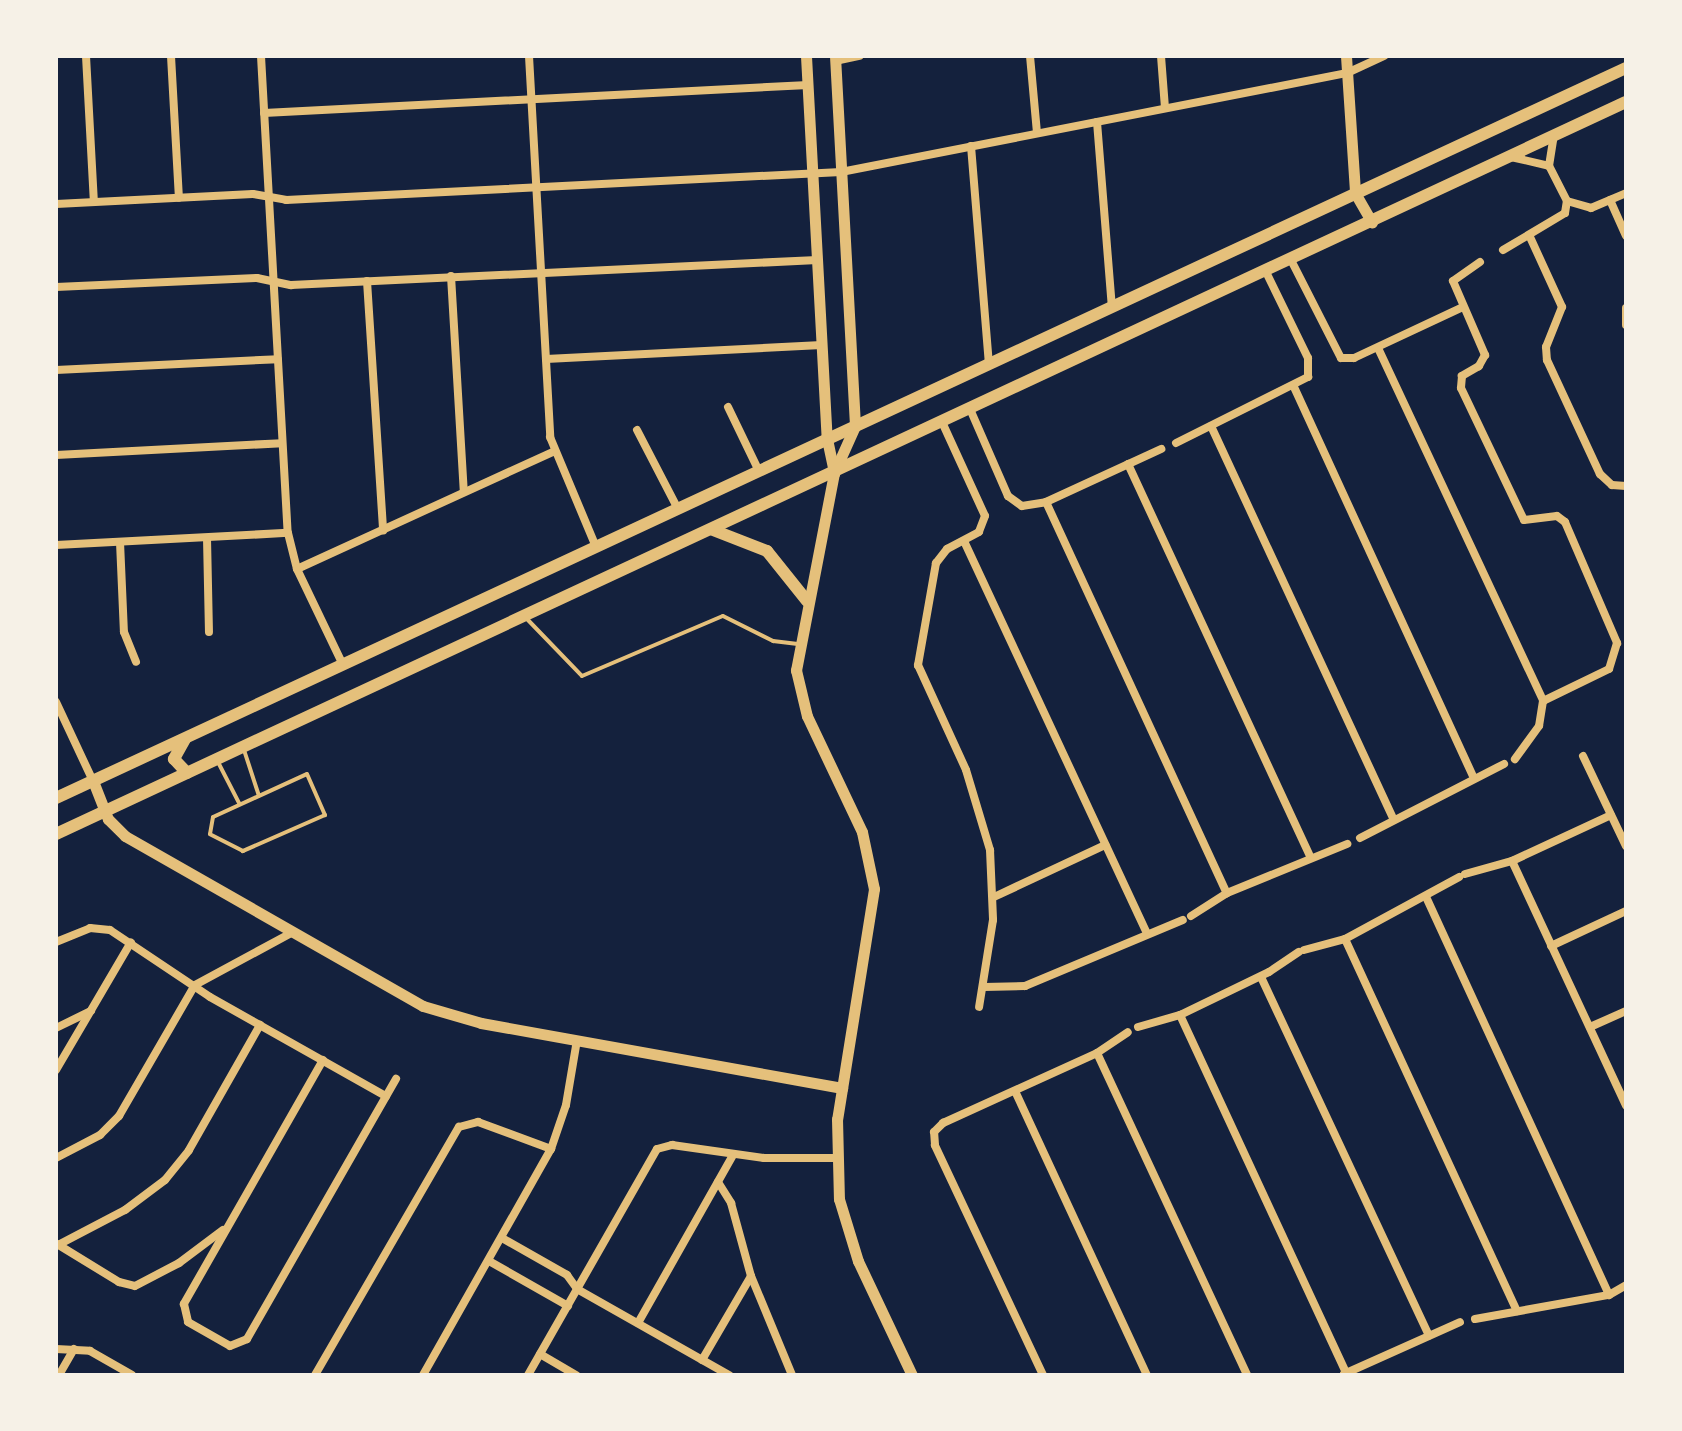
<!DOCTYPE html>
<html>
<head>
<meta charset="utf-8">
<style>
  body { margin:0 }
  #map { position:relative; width:1682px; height:1431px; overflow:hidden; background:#14213d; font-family:"Fira Sans",sans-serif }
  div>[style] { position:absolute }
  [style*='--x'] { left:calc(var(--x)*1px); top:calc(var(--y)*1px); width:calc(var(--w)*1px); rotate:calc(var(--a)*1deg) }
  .service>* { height:4px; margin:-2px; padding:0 2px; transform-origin:2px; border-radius:2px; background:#e5c07b }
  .minor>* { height:8px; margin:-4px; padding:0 4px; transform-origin:4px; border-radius:4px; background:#e5c07b }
  .tertiary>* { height:11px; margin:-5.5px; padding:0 5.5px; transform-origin:5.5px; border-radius:5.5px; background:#e5c07b }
  .secondary>* { height:12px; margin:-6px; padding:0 6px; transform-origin:6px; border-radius:6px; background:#e5c07b }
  span { translate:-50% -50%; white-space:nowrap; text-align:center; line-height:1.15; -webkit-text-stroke:6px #f6f1e7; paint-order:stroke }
  .frame { position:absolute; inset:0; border:58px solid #f6f1e7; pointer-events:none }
</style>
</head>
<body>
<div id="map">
  <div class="service">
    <div style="--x:527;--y:619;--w:79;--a:46"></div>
    <div style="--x:582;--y:676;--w:153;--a:-23.1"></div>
    <div style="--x:723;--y:616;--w:56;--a:26.6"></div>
    <div style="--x:773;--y:641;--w:25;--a:7"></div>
    <div style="--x:244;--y:750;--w:48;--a:71.9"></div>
    <div style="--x:218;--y:762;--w:46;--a:62.9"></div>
    <div style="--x:307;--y:774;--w:45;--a:66.3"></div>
    <div style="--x:325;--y:815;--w:90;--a:156.3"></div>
    <div style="--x:243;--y:851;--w:37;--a:-153"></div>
    <div style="--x:210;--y:834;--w:17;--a:-80"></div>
    <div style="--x:213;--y:817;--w:103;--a:-24.6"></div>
  </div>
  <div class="minor">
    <div style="--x:86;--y:56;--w:146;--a:86.9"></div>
    <div style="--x:171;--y:56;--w:142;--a:86.8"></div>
    <div style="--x:261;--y:56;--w:478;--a:86.8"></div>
    <div style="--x:288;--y:533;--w:37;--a:76"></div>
    <div style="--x:297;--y:569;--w:106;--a:64.4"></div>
    <div style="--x:529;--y:56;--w:382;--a:86.8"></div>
    <div style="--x:550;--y:437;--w:119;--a:67.3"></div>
    <div style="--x:1030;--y:56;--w:77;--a:84.8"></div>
    <div style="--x:1161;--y:56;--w:52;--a:85.6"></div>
    <div style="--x:835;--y:61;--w:25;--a:-12"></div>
    <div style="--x:264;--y:113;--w:545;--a:-2.95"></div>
    <div style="--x:1097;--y:122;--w:186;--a:85.4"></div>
    <div style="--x:971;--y:146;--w:219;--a:85.3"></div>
    <div style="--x:1511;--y:157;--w:39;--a:13"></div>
    <div style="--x:1610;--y:200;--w:39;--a:66"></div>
    <div style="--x:1567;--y:201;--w:25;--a:16"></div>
    <div style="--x:1591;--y:208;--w:38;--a:-23"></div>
    <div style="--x:56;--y:204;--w:197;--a:-2.9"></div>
    <div style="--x:253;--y:194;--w:34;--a:10"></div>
    <div style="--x:286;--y:200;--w:556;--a:-2.89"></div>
    <div style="--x:841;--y:172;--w:516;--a:-11.07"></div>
    <div style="--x:1347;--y:73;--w:41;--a:-24.7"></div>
    <div style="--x:1530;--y:237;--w:77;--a:65.4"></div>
    <div style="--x:1562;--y:307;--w:43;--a:111.8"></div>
    <div style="--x:1546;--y:347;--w:13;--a:86"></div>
    <div style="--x:1547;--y:360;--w:126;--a:65.1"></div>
    <div style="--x:1600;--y:474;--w:16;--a:43"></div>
    <div style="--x:1612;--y:485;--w:14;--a:4"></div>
    <div style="--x:1503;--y:250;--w:72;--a:-30.8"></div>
    <div style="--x:1565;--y:213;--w:12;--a:-81"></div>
    <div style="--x:1567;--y:201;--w:39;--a:-117"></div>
    <div style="--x:1549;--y:166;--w:30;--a:-81"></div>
    <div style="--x:1291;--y:260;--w:110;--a:63"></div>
    <div style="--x:1341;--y:358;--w:13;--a:0"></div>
    <div style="--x:1354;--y:358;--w:120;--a:-25.1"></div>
    <div style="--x:1480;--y:262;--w:33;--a:145"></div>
    <div style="--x:1453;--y:281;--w:81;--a:66.6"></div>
    <div style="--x:1485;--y:355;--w:13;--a:119"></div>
    <div style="--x:1479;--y:366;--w:20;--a:150"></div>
    <div style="--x:1462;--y:376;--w:12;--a:95"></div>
    <div style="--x:1461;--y:388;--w:146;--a:64.5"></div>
    <div style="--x:1524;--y:520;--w:33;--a:-7"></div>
    <div style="--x:1557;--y:516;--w:10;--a:37"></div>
    <div style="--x:1565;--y:522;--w:132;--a:66.7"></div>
    <div style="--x:1617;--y:643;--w:27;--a:107"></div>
    <div style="--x:1609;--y:669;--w:73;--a:154.1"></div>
    <div style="--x:451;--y:276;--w:216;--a:86.6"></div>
    <div style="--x:367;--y:281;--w:250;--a:86.3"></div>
    <div style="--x:56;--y:287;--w:201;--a:-2.6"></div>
    <div style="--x:257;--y:278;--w:35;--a:12"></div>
    <div style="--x:291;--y:285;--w:527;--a:-2.72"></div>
    <div style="--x:1626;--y:308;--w:17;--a:90"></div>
    <div style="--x:1378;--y:348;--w:390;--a:64.9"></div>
    <div style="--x:1543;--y:701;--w:25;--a:99"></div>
    <div style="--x:1539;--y:726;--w:41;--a:126"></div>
    <div style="--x:546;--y:359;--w:276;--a:-2.9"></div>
    <div style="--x:56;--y:370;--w:222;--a:-2.8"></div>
    <div style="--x:1294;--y:387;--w:431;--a:65.3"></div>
    <div style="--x:728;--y:407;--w:71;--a:64.2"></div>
    <div style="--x:970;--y:409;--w:95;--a:66.4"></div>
    <div style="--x:1008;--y:496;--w:17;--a:36"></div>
    <div style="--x:1022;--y:506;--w:24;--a:-9"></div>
    <div style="--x:1046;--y:502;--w:127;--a:-24.7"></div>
    <div style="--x:942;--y:422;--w:103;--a:65.4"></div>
    <div style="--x:985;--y:516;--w:17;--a:111"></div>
    <div style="--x:979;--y:532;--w:36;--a:152"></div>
    <div style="--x:947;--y:549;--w:18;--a:128"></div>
    <div style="--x:936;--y:563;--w:104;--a:100"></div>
    <div style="--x:918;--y:665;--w:115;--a:65.4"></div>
    <div style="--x:966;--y:770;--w:84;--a:73.3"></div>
    <div style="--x:990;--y:850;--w:70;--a:87.5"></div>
    <div style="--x:993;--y:920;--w:88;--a:99.1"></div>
    <div style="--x:1211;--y:426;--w:432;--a:65.1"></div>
    <div style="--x:637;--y:430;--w:89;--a:62.6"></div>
    <div style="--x:1176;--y:443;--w:148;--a:-26.6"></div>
    <div style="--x:1308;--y:377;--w:19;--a:-90"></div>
    <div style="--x:1308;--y:358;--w:96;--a:-116"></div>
    <div style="--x:56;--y:455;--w:226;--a:-3"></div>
    <div style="--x:1128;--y:464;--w:432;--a:65.1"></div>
    <div style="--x:1046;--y:502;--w:431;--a:65.2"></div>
    <div style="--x:207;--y:538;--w:94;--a:88.8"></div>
    <div style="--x:964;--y:541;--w:431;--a:65"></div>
    <div style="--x:120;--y:542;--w:90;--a:87.5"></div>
    <div style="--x:124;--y:632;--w:32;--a:68"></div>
    <div style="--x:56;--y:545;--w:232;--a:-3"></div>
    <div style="--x:297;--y:569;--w:281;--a:-24.6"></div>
    <div style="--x:56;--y:702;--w:87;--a:64.9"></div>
    <div style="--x:1583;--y:756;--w:100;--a:64.5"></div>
    <div style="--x:1360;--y:838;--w:162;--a:-27.2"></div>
    <div style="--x:1512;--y:861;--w:270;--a:65"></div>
    <div style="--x:1465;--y:874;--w:49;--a:-15.5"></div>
    <div style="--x:1512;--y:861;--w:109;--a:-24.9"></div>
    <div style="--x:994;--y:897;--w:123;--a:-25.1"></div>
    <div style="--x:1427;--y:899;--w:436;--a:65.3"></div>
    <div style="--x:1191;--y:916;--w:43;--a:-32.6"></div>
    <div style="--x:1227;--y:893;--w:130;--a:-22.2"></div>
    <div style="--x:1345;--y:939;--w:410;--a:65.2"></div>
    <div style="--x:56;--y:942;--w:37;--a:-22"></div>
    <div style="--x:90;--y:928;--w:20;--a:6"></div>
    <div style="--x:110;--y:930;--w:120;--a:33.8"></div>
    <div style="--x:210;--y:997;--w:202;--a:29.4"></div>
    <div style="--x:1551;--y:946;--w:83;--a:-25"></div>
    <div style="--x:1304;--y:950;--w:42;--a:-15"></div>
    <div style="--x:1345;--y:939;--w:130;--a:-28.5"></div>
    <div style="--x:1261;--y:977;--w:396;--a:64.9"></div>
    <div style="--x:984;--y:987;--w:41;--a:-1.4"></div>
    <div style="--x:1025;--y:986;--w:171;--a:-22.7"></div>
    <div style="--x:1180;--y:1015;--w:395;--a:65.1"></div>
    <div style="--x:1138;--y:1027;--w:44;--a:-15.9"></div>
    <div style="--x:1180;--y:1015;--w:99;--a:-25.8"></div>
    <div style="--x:1269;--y:972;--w:36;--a:-34"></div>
    <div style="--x:1590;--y:1027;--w:39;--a:-24"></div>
    <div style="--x:56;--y:1028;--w:39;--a:-26"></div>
    <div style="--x:1097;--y:1053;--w:355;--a:65"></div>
    <div style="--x:323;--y:1060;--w:281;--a:119.7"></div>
    <div style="--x:184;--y:1304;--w:18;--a:77"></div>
    <div style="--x:188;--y:1322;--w:48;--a:29.7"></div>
    <div style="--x:230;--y:1346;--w:18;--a:-22"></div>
    <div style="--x:247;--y:1339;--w:300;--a:-60.2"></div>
    <div style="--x:56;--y:1070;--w:148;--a:-59.6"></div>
    <div style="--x:1015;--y:1091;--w:313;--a:65.1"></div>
    <div style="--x:56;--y:1158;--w:50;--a:-27.6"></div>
    <div style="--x:100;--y:1135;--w:27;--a:-45"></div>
    <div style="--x:119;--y:1116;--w:151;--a:-59.9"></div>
    <div style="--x:195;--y:985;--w:111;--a:-28.4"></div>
    <div style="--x:718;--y:1182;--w:25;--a:58"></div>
    <div style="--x:731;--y:1203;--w:76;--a:74.7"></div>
    <div style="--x:751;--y:1276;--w:107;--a:67.5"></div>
    <div style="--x:502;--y:1238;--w:75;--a:29.6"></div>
    <div style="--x:567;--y:1275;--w:17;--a:54"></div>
    <div style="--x:577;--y:1289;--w:175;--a:29.5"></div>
    <div style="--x:57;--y:1244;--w:73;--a:31.5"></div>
    <div style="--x:119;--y:1282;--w:16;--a:14"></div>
    <div style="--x:135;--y:1286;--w:50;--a:-27.6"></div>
    <div style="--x:179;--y:1263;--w:55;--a:-36.9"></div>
    <div style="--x:58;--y:1245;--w:76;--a:-27.6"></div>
    <div style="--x:125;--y:1210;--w:50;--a:-36.9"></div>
    <div style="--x:165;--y:1180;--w:38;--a:-51"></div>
    <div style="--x:189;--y:1150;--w:144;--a:-60.4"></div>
    <div style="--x:489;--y:1261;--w:91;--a:29.7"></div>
    <div style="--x:1475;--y:1319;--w:136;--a:-10.2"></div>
    <div style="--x:1609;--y:1295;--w:20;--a:-30"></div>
    <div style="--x:638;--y:1323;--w:193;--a:-60.5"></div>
    <div style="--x:56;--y:1349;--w:34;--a:3"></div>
    <div style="--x:90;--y:1351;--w:48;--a:29.7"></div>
    <div style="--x:540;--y:1354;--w:42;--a:30.3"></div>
    <div style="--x:702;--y:1360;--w:97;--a:-59.7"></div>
    <div style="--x:1344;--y:1374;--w:127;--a:-24.1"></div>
    <div style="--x:59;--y:1375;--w:30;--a:-60"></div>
    <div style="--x:315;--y:1375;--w:287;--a:-59.9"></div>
    <div style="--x:459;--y:1127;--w:20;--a:-15"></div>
    <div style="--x:478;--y:1122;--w:78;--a:20.3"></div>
    <div style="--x:423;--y:1375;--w:260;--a:-60.5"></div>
    <div style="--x:551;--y:1149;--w:46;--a:-71.2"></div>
    <div style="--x:566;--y:1105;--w:66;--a:-80.4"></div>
    <div style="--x:528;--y:1375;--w:260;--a:-60.3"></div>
    <div style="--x:657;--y:1149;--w:16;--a:-15"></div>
    <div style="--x:672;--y:1145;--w:93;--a:8"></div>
    <div style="--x:764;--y:1158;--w:71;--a:0"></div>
    <div style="--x:1043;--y:1375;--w:254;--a:-115.2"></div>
    <div style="--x:935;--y:1145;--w:13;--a:-94"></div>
    <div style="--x:934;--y:1132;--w:13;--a:-45"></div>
    <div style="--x:943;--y:1123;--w:169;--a:-24.4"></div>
    <div style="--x:1097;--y:1053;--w:37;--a:-34"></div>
  </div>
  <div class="tertiary">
    <div style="--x:806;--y:56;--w:384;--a:86.9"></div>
    <div style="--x:827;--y:439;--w:35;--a:78"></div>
    <div style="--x:835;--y:56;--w:371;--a:86.9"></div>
    <div style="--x:855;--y:426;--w:51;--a:114.1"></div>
    <div style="--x:834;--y:473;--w:201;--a:100.9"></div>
    <div style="--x:796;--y:670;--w:47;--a:76.6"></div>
    <div style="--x:807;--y:716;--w:128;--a:64.6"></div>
    <div style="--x:862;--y:832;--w:58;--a:78.1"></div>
    <div style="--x:874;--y:889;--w:233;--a:99.1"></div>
    <div style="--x:837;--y:1119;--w:80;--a:88.6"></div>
    <div style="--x:839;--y:1199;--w:65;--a:73"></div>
    <div style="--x:858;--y:1261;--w:126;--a:64.7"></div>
    <div style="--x:1346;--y:56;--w:137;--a:86.2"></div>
    <div style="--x:1355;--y:193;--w:34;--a:60"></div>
    <div style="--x:93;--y:781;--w:41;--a:68.5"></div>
    <div style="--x:108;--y:819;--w:24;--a:45"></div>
    <div style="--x:125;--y:836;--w:343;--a:29.7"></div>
    <div style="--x:423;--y:1006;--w:60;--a:16.3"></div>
    <div style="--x:481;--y:1023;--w:367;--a:10.2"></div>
  </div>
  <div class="secondary">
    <div style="--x:713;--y:530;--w:58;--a:21.3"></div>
    <div style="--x:767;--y:551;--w:64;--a:51.3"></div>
    <div style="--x:185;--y:739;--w:23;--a:119"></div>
    <div style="--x:174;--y:759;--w:19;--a:47"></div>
    <div style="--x:56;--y:798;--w:1731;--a:-24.94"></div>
    <div style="--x:56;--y:834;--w:1732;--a:-25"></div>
  </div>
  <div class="frame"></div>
</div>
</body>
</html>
